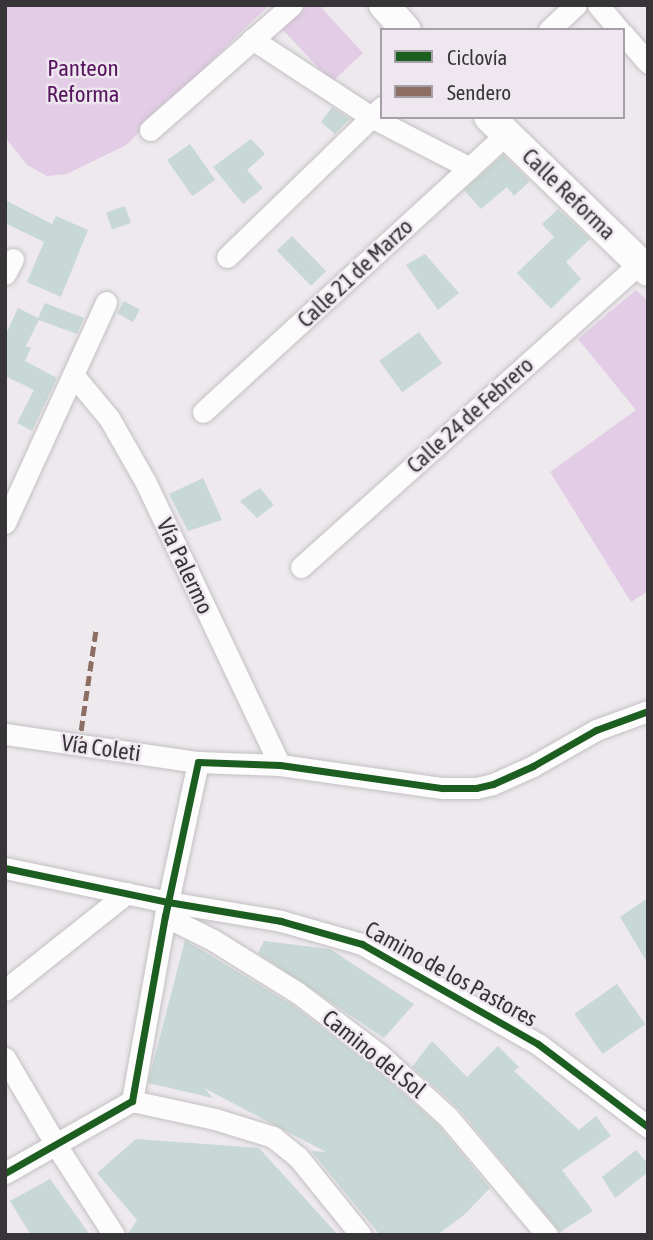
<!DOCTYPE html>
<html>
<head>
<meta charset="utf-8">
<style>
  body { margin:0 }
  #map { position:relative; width:653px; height:1240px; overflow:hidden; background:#ede9ed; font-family:"Asap Condensed",sans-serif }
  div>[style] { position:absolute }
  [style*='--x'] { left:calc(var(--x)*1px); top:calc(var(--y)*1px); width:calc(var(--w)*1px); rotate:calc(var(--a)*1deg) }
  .green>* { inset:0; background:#e3cce6 }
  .building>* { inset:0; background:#c8d8d4; transform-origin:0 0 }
  .roads { filter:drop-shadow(0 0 2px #c3c0c4) drop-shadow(0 0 2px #c3c0c4) }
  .street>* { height:21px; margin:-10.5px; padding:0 10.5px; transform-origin:10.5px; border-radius:10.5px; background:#fcfcfc }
  .secondary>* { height:30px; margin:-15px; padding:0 15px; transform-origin:15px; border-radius:15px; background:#fcfcfc }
  .quiet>* { height:5px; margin-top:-2.5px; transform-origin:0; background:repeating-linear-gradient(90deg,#8d6e63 0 10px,transparent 0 15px) }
  .cycleway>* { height:7px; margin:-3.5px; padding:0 3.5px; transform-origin:3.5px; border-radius:3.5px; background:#1b5e20 }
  span { translate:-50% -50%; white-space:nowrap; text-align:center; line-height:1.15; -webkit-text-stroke:5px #eee7ef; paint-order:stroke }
  .park-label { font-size:23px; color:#571560 }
  .street-label { font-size:23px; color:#383538 }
  .frame { position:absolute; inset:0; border:7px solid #383538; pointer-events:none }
  .legend { position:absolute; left:380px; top:28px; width:245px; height:91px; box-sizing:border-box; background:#eee7ef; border:2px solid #a5a0a6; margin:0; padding:9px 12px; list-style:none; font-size:21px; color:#383538 }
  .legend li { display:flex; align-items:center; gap:14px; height:35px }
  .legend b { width:35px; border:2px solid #a5a0a6 }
</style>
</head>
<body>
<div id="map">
  <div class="green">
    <div style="clip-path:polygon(5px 5px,269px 5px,126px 145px,67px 174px,47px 176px,27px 165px,5px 137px)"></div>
    <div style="clip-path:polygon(308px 5px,319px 5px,363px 53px,332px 82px,282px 29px)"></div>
    <div style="clip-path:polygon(636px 290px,648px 301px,648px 591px,631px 602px,550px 472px,636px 410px,578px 339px)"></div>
  </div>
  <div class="building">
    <div style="clip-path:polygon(332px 107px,350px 119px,335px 134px,321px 122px)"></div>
    <div style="clip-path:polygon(251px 139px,265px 154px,247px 170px,263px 188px,243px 204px,213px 167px)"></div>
    <div style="left:190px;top:144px;width:44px;height:28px;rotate:55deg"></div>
    <div style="clip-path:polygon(503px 155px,530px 181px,514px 196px,507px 187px,481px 209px,464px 190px)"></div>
    <div style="clip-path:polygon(5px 200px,52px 224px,56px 216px,88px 230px,61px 297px,27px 282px,44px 242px,5px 223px)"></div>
    <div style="left:125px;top:206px;width:18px;height:20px;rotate:71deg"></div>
    <div style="clip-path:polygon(558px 209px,590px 239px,566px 262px,581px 279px,551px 309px,517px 273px,554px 237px,542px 224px)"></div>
    <div style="left:292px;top:236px;width:49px;height:21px;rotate:46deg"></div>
    <div style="clip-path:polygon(425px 254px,459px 293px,438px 310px,406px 265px)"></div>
    <div style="left:124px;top:301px;width:18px;height:14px;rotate:29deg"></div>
    <div style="clip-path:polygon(45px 303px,84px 318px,77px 334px,39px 320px,26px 346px,31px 348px,25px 361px,57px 378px,32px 431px,17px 423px,34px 390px,5px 376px,5px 336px,18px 308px,38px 318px)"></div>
    <div style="left:419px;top:332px;width:39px;height:49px;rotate:54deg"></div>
    <div style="clip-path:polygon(203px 478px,222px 520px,188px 531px,169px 494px)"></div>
    <div style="clip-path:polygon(260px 488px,274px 505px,257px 518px,240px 501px)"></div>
    <div style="clip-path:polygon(648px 898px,648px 964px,620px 917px)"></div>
    <div style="clip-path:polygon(185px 940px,291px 1004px,372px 1065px,439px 1126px,490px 1188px,464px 1215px,437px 1235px,380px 1235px,311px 1151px,326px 1152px,204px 1088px,213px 1098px,148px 1083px)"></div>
    <div style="clip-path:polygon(264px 941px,330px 949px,414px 1004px,384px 1038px,258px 953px)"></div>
    <div style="left:617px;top:984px;width:49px;height:52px;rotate:55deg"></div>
    <div style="clip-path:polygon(432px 1041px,467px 1077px,498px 1046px,519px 1067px,514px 1071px,579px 1130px,596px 1116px,611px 1136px,562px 1170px,593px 1211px,560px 1232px,458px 1108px,412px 1067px)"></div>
    <div style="clip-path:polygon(136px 1139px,259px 1148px,338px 1235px,127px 1235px,137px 1220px,97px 1173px)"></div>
    <div style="clip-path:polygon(636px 1150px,648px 1164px,648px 1172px,615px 1198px,602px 1177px)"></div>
    <div style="clip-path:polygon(50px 1179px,90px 1235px,31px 1235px,10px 1201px)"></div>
  </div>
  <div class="roads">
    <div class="street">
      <div style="--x:598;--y:5;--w:33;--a:50"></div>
      <div style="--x:549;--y:30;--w:37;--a:-43"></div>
      <div style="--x:623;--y:34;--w:38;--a:49"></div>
      <div style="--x:252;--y:39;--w:142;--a:33.2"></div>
      <div style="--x:371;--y:117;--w:111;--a:27.3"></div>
      <div style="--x:150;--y:130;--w:189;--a:-41.4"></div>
      <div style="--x:227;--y:257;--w:216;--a:-44.1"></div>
      <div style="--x:5;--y:274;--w:17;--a:-62"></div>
      <div style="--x:74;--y:376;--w:55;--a:50.2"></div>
      <div style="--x:109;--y:418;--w:73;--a:60.3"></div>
      <div style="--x:145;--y:481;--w:314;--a:64.6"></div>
      <div style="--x:203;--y:412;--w:411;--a:-42.5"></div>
      <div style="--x:5;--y:523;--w:243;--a:-65.4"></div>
      <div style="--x:301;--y:567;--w:455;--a:-41.9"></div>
      <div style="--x:5;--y:734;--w:195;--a:8.3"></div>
      <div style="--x:5;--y:868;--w:167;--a:11.8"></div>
      <div style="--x:168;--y:902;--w:115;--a:9.5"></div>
      <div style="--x:281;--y:921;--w:84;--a:15.9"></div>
      <div style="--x:362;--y:944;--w:202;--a:29.6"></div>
      <div style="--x:538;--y:1044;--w:138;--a:37"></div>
      <div style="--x:165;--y:916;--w:54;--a:26.6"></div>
      <div style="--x:213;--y:940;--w:100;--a:31.9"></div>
      <div style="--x:298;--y:993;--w:103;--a:37.1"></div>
      <div style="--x:380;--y:1055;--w:92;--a:42.4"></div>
      <div style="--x:448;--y:1117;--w:154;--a:50"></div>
      <div style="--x:5;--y:990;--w:156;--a:-38.5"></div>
      <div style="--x:5;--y:1058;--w:101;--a:59.6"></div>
      <div style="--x:56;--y:1145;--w:107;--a:57.2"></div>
      <div style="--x:132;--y:1101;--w:85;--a:12.2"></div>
      <div style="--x:215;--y:1119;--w:61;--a:17.2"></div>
      <div style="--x:273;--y:1137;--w:32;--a:39"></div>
      <div style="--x:298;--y:1157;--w:100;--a:51.1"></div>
      <div style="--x:5;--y:1173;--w:146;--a:-29.6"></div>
      <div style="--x:132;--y:1101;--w:188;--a:-79.9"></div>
      <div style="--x:165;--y:916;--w:157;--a:-77.9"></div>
      <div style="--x:198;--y:762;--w:82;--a:2.1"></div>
      <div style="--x:280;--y:765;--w:164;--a:8.1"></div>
      <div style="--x:442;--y:788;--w:34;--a:0"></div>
      <div style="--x:476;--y:788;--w:17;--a:-13"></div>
      <div style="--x:493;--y:784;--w:44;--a:-24.2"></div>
      <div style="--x:533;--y:766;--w:73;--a:-29.7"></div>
      <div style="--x:596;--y:730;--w:55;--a:-20.1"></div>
    </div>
    <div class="secondary">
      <div style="--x:384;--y:5;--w:33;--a:49"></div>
      <div style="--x:489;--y:117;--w:221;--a:44.1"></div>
    </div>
  </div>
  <div class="quiet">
    <div style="--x:79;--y:745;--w:116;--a:-81.6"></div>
  </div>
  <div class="cycleway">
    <div style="--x:5;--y:868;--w:167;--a:11.8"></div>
    <div style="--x:168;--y:902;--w:115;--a:9.5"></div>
    <div style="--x:281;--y:921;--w:84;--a:15.9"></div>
    <div style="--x:362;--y:944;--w:202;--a:29.6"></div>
    <div style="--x:538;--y:1044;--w:138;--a:37"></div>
    <div style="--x:5;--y:1173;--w:146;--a:-29.6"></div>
    <div style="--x:132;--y:1101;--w:188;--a:-79.9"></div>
    <div style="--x:165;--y:916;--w:157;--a:-77.9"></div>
    <div style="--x:198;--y:762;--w:82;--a:2.1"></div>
    <div style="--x:280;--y:765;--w:164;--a:8.1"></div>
    <div style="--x:442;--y:788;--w:34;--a:0"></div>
    <div style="--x:476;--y:788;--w:17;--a:-13"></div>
    <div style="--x:493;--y:784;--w:44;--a:-24.2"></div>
    <div style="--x:533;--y:766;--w:73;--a:-29.7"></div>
    <div style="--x:596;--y:730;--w:55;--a:-20.1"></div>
  </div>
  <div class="park-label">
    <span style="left:83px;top:81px">Panteon<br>Reforma</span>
  </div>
  <div class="street-label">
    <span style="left:569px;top:194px;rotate:44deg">Calle Reforma</span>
    <span style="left:355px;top:273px;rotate:-43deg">Calle 21 de Marzo</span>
    <span style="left:470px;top:415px;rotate:-42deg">Calle 24 de Febrero</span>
    <span style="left:185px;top:566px;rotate:65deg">Vía Palermo</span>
    <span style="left:101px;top:748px;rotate:8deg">Vía Coleti</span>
    <span style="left:451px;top:974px;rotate:29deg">Camino de los Pastores</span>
    <span style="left:374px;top:1054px;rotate:39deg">Camino del Sol</span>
  </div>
  <div class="frame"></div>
  <ul class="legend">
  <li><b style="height:9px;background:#1b5e20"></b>Ciclovía</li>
  <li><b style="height:9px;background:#8d6e63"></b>Sendero</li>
  </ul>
</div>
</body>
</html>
